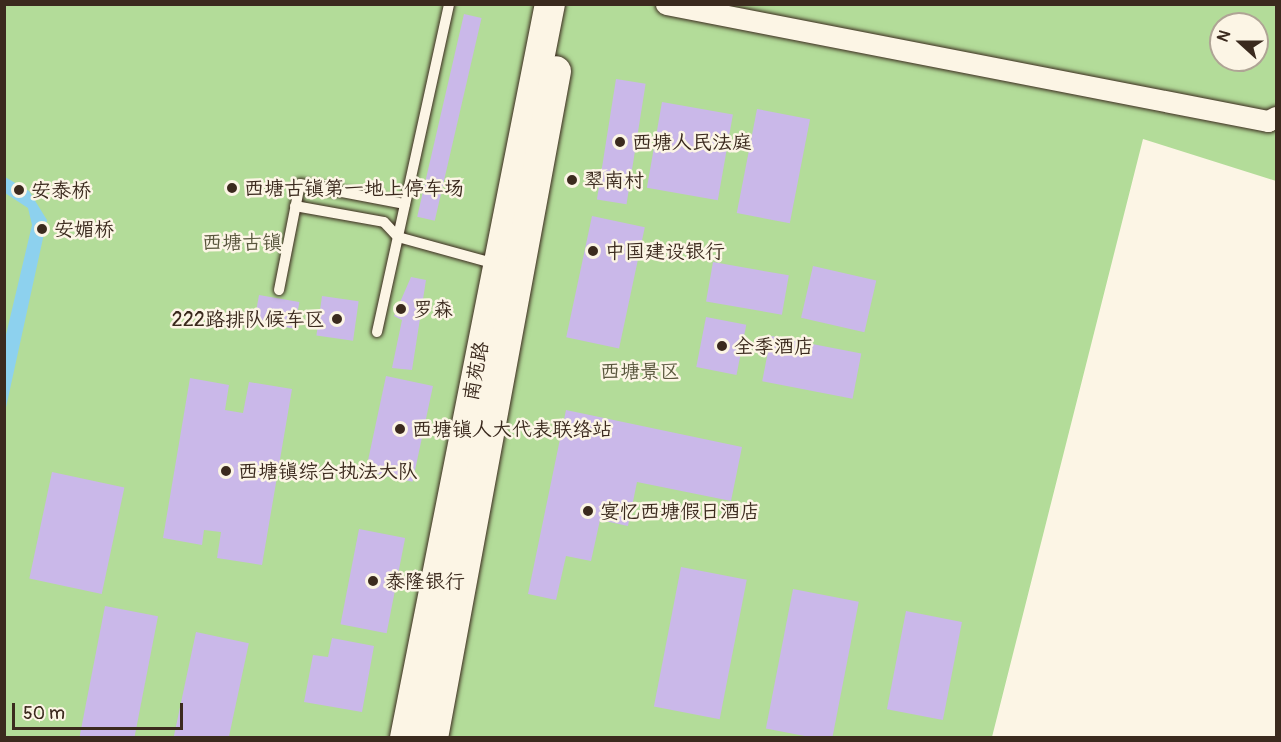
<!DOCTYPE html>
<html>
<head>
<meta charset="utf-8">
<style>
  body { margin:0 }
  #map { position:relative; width:1281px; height:742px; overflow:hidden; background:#fcf5e5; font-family:Pangolin,"LXGW WenKai TC",sans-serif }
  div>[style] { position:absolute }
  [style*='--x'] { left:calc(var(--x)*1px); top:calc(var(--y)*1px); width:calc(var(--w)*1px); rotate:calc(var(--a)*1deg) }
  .green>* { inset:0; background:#b3dc99 }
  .water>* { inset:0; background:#8dd1ee }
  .building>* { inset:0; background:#cab8e9; transform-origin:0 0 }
  .roads { filter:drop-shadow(0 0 2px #3b2a1e) drop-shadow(0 0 2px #3b2a1e) }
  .service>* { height:10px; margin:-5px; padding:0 5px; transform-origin:5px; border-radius:5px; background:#fcf5e5 }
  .minor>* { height:21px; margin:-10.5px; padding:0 10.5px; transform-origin:10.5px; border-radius:10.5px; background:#fcf5e5 }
  .secondary>* { height:30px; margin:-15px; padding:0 15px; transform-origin:15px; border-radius:15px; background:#fcf5e5 }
  .dots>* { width:16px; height:16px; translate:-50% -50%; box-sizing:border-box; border:3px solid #fcf5e5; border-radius:50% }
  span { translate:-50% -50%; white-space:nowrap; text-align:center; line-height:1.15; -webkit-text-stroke:5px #fcf5e5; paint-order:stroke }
  .poi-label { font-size:20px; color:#3b2a1e }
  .left { translate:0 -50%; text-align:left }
  .right { translate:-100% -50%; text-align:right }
  .park-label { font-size:20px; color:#59563d }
  .street-label { font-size:20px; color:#3b2a1e }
  .frame { position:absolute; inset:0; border:6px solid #3b2a1e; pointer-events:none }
  .north { position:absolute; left:1209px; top:12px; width:60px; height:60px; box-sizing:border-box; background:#fcf5e5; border:2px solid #afa495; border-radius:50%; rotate:291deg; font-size:16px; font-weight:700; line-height:24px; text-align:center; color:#3b2a1e }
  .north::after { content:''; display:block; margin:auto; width:21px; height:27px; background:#3b2a1e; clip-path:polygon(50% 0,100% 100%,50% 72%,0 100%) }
  .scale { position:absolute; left:12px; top:703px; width:171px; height:27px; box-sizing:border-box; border:3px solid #3b2a1e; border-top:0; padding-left:8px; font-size:18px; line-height:21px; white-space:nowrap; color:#3b2a1e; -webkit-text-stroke:4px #fcf5e5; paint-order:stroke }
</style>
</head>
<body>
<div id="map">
  <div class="green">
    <div style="clip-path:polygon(evenodd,4px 5px,1276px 5px,1276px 181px,1143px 139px,992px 737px,5px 737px,4px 5px,1221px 24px,1257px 24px,1257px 60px,1221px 60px,1221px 24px)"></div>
  </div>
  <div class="water">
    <div style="clip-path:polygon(5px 177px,29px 191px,47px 220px,5px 412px,5px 339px,32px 225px,28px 208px,5px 193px)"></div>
  </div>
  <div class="building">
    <div style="left:464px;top:14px;width:18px;height:208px;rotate:13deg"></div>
    <div style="left:616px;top:79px;width:30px;height:122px;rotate:9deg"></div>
    <div style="left:662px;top:102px;width:72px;height:87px;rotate:10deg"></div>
    <div style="left:757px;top:109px;width:54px;height:106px;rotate:11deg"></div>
    <div style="left:592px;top:216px;width:54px;height:124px;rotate:12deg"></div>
    <div style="left:713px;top:262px;width:77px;height:40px;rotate:10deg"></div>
    <div style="left:813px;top:266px;width:65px;height:53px;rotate:13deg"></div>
    <div style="clip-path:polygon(411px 277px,426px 280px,412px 370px,392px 368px,402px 320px,394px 316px)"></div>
    <div style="left:259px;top:295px;width:41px;height:27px;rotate:10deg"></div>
    <div style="left:322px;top:296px;width:37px;height:40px;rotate:8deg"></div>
    <div style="left:706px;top:317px;width:41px;height:51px;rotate:11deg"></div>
    <div style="left:771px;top:336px;width:92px;height:46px;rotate:11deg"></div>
    <div style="left:386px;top:376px;width:48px;height:98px;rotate:12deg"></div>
    <div style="clip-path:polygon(190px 378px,229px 385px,225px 410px,243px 413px,249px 382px,292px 389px,262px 565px,217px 558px,221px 532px,204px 530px,202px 545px,163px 538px)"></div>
    <div style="clip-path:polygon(566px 410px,742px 447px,731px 501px,637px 482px,628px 526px,600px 520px,591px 561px,566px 556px,556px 600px,528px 594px)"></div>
    <div style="left:52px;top:472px;width:74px;height:109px;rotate:12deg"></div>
    <div style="left:359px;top:529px;width:47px;height:97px;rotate:11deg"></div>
    <div style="left:681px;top:567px;width:67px;height:142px;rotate:11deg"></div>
    <div style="left:793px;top:589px;width:67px;height:142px;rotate:11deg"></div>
    <div style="left:105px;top:606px;width:54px;height:135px;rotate:11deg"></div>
    <div style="left:906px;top:611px;width:57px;height:100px;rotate:11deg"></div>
    <div style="left:196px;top:632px;width:54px;height:108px;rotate:12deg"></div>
    <div style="clip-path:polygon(332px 638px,374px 646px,362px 712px,304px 702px,313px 655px,328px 657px)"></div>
  </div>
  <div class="roads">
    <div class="service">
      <div style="--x:295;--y:206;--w:90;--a:10.2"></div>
      <div style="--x:384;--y:222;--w:21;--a:47"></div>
      <div style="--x:398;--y:237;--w:102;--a:15.4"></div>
      <div style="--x:279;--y:290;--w:108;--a:-78.8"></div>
      <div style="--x:300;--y:184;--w:107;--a:10.8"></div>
      <div style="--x:377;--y:332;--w:336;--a:-77.6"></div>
    </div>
    <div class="minor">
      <div style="--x:666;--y:4;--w:613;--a:11"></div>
      <div style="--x:1268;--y:121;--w:9;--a:-27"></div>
    </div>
    <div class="secondary">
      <div style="--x:405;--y:738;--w:748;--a:-78.83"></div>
      <div style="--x:433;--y:738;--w:678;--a:-79.55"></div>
    </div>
  </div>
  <div class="dots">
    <div style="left:620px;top:142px;background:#3b2a1e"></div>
    <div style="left:572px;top:180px;background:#3b2a1e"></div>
    <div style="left:232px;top:188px;background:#3b2a1e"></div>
    <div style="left:19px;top:190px;background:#3b2a1e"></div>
    <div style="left:42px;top:229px;background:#3b2a1e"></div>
    <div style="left:593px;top:251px;background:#3b2a1e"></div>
    <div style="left:401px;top:309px;background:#3b2a1e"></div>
    <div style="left:337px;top:319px;background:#3b2a1e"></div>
    <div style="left:722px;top:346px;background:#3b2a1e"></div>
    <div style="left:400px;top:429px;background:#3b2a1e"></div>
    <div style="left:226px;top:471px;background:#3b2a1e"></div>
    <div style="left:588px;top:511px;background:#3b2a1e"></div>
    <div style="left:373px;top:581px;background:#3b2a1e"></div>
  </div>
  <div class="poi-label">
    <span class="left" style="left:632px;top:142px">西塘人民法庭</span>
    <span class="left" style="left:584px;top:180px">翠南村</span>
    <span class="left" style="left:244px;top:188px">西塘古镇第一地上停车场</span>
    <span class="left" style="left:31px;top:190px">安泰桥</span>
    <span class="left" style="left:54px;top:229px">安媚桥</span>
    <span class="left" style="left:605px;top:251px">中国建设银行</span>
    <span class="left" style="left:413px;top:309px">罗森</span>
    <span class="right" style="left:325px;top:319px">222路排队候车区</span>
    <span class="left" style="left:734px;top:346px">全季酒店</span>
    <span class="left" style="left:412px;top:429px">西塘镇人大代表联络站</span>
    <span class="left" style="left:238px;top:471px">西塘镇综合执法大队</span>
    <span class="left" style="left:600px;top:511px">宴忆西塘假日酒店</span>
    <span class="left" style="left:385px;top:581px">泰隆银行</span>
  </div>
  <div class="park-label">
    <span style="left:242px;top:242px">西塘古镇</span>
    <span style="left:640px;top:371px">西塘景区</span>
  </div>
  <div class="street-label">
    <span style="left:476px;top:371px;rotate:-79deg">南苑路</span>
  </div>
  <div class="frame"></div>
  <div class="north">N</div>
  <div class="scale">50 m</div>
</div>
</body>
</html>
